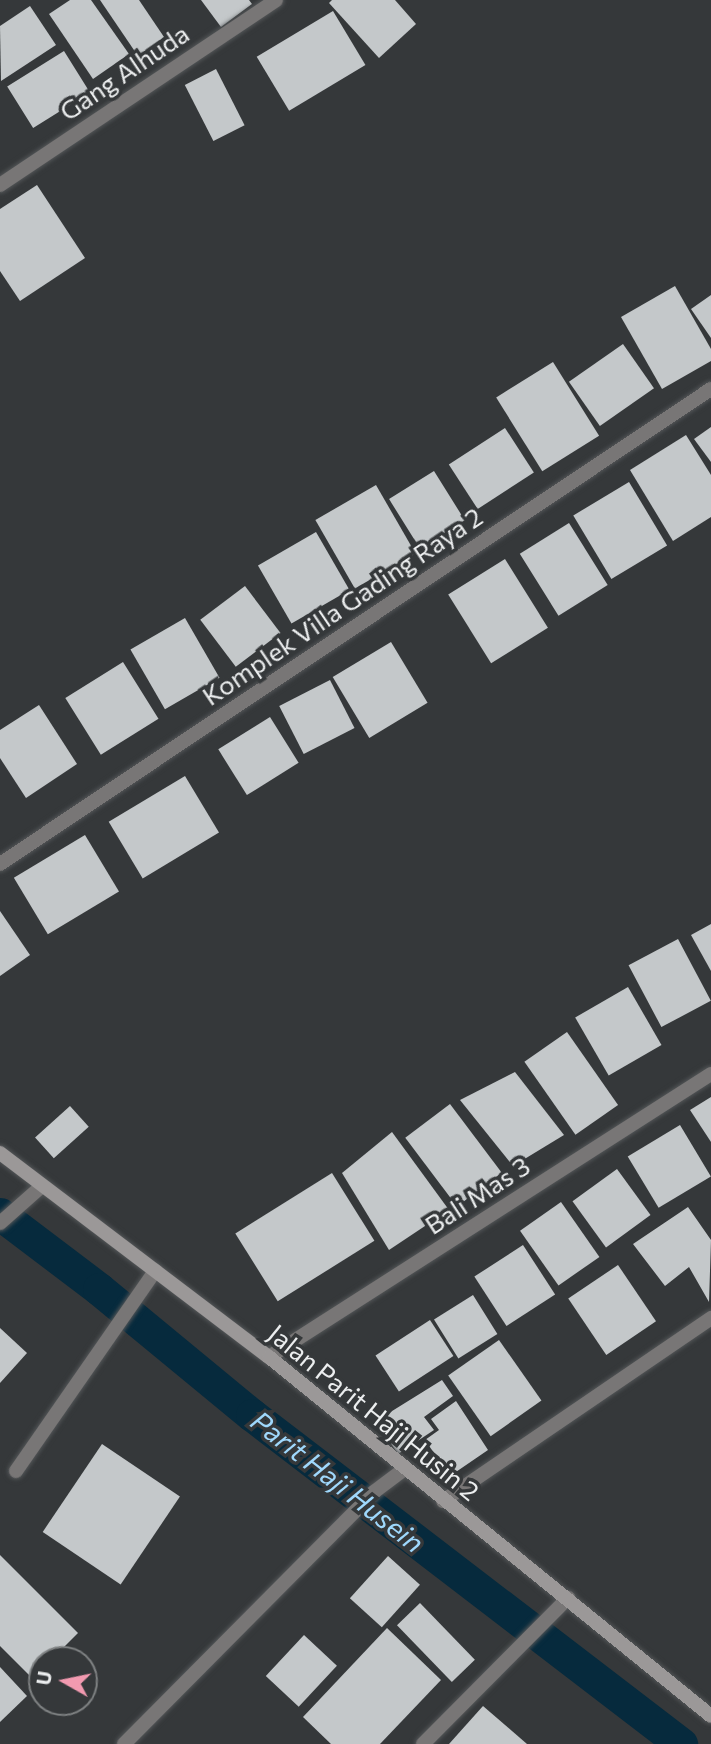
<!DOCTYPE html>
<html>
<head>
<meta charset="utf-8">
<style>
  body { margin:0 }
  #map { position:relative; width:711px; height:1744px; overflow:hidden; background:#35383a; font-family:Commissioner,sans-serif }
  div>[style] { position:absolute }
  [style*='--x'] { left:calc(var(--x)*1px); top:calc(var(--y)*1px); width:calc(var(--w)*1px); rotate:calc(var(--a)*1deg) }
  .canal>* { height:33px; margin:-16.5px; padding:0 16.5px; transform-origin:16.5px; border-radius:16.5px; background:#062a3d }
  .building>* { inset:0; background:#c4c8ca; transform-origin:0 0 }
  .roads { filter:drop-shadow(0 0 2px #525557) drop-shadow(0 0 2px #525557) }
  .lane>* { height:14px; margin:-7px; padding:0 7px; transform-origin:7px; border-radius:7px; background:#787676 }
  .street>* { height:14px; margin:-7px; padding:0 7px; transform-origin:7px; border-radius:7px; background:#787676 }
  .secondary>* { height:14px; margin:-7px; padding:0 7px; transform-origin:7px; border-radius:7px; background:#9b9898 }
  span { translate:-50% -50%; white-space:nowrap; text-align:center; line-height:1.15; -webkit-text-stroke:7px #35383a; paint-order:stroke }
  .street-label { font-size:26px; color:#eceeef }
  .water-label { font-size:28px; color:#9fd8fc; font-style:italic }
  .north { position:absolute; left:28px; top:1646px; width:70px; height:70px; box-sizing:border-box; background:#35383a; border:2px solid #7e8182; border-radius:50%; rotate:279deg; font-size:19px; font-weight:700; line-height:28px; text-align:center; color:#eceeef }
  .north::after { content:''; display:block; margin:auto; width:24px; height:32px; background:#f29ab0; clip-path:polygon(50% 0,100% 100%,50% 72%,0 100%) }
</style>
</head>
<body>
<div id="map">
  <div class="canal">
    <div style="--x:0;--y:1214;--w:124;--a:37.1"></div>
    <div style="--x:99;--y:1289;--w:198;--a:39.5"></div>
    <div style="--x:252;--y:1415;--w:541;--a:37.48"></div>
  </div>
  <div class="building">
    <div style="clip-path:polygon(70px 0,91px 0,129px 54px,93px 79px,49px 14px)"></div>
    <div style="clip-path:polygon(100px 0,139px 0,164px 37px,138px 56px)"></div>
    <div style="clip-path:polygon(201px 0,249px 0,252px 4px,221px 27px)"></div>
    <div style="clip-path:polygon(332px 0,395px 0,416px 24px,379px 58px,329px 3px)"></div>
    <div style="clip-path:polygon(30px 6px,56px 45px,1px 81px,0 26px)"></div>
    <div style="left:333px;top:11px;width:63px;height:89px;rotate:59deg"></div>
    <div style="left:64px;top:51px;width:49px;height:67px;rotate:58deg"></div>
    <div style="left:216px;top:69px;width:63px;height:35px;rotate:63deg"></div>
    <div style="clip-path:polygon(37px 185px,85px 258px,20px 301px,0 271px,0 209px)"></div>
    <div style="clip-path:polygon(675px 286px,711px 349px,711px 361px,662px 389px,621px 317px)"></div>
    <div style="clip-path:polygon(711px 295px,711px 338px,691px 309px)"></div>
    <div style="left:623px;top:344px;width:54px;height:66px;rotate:55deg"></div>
    <div style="left:553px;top:362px;width:87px;height:67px;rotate:58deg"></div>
    <div style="clip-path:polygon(711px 427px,711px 462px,694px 439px)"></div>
    <div style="left:505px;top:428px;width:53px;height:67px;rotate:57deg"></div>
    <div style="clip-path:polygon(686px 435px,711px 475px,711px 517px,673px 541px,630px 470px)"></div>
    <div style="left:434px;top:471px;width:58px;height:53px;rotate:58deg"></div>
    <div style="left:629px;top:482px;width:74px;height:65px;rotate:59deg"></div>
    <div style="left:376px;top:485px;width:79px;height:70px;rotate:60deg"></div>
    <div style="left:569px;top:523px;width:73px;height:58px;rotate:58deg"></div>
    <div style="left:316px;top:532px;width:67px;height:67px;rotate:60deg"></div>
    <div style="left:505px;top:559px;width:81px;height:67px;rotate:58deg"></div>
    <div style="left:245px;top:586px;width:59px;height:56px;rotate:53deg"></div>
    <div style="left:185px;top:618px;width:69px;height:63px;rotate:60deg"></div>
    <div style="left:391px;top:642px;width:71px;height:68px;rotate:59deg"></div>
    <div style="left:123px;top:662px;width:67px;height:68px;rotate:58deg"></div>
    <div style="left:330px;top:680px;width:54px;height:57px;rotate:63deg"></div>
    <div style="clip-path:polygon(39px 705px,77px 764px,26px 798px,0 758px,0 730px)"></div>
    <div style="left:270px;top:717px;width:54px;height:61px;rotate:58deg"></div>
    <div style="left:185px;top:776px;width:66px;height:89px;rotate:59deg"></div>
    <div style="left:85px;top:835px;width:66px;height:83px;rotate:59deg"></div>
    <div style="clip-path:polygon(0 911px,30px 955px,0 976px)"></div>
    <div style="clip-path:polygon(711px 924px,711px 971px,691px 935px)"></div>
    <div style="left:678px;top:939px;width:70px;height:56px;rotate:62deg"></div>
    <div style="left:628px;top:987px;width:67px;height:61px;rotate:60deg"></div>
    <div style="left:567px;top:1032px;width:89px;height:52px;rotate:55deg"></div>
    <div style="clip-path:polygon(515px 1072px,564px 1135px,513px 1166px,460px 1100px)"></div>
    <div style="clip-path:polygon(711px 1097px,711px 1142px,690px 1110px)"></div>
    <div style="left:450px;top:1104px;width:86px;height:56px;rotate:53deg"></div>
    <div style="left:70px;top:1106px;width:28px;height:47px;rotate:48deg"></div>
    <div style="left:680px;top:1125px;width:60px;height:61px;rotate:59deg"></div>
    <div style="clip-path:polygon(392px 1132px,449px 1210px,389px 1250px,342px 1173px)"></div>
    <div style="left:617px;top:1169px;width:57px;height:55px;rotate:54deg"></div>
    <div style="left:332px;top:1173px;width:80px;height:114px;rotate:58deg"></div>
    <div style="left:561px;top:1202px;width:67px;height:50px;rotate:55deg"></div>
    <div style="clip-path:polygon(688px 1207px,711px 1240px,709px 1302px,689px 1267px,665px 1286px,633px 1244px)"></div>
    <div style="left:523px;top:1245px;width:59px;height:58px;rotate:57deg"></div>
    <div style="left:618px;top:1265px;width:68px;height:60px;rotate:56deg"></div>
    <div style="left:473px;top:1295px;width:46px;height:46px;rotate:58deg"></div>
    <div style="left:430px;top:1320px;width:43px;height:65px;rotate:57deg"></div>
    <div style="clip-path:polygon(0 1328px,27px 1353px,0 1383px)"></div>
    <div style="left:499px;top:1340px;width:74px;height:62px;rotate:55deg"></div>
    <div style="clip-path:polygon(442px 1380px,453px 1396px,424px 1417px,434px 1430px,398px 1454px,376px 1421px)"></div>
    <div style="clip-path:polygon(456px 1401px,488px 1450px,450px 1476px,425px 1440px,439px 1430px,431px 1419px)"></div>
    <div style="left:102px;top:1444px;width:94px;height:106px;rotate:34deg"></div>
    <div style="clip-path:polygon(0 1555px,78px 1633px,51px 1660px,42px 1660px,42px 1669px,33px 1679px,0 1646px)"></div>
    <div style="left:388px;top:1556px;width:43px;height:57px;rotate:42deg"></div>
    <div style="left:420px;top:1603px;width:79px;height:32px;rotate:46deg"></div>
    <div style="clip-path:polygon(387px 1628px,441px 1680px,380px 1744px,331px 1744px,303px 1717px)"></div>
    <div style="left:304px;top:1635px;width:45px;height:56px;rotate:43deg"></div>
    <div style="clip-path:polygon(0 1667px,27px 1696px,0 1722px)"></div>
    <div style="clip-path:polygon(483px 1706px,527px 1744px,449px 1744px)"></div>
  </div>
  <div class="roads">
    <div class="lane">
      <div style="--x:16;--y:1471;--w:244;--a:-55.2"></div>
    </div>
    <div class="street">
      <div style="--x:0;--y:185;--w:332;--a:-33.8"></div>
      <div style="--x:0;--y:864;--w:855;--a:-33.75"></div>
      <div style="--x:0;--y:1223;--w:56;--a:-41.4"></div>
      <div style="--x:269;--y:1357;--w:525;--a:-32.63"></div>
      <div style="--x:443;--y:1501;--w:325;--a:-34.3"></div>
      <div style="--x:124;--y:1744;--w:355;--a:-45.2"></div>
      <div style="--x:374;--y:1492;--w:38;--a:-37"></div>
      <div style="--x:423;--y:1744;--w:206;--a:-45.2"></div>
    </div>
    <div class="secondary">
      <div style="--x:0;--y:1153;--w:338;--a:37.2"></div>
      <div style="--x:269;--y:1357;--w:569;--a:39.08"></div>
    </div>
  </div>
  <div class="street-label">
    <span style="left:124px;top:72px;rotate:-34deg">Gang Alhuda</span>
    <span style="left:342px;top:606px;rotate:-34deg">Komplek Villa Gading Raya 2</span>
    <span style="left:477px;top:1195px;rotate:-33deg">Bali Mas 3</span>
    <span style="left:374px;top:1412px;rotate:39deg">Jalan Parit Haji Husin 2</span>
  </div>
  <div class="water-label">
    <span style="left:338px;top:1481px;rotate:38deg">Parit Haji Husein</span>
  </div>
  <div class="north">U</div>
</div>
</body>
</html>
